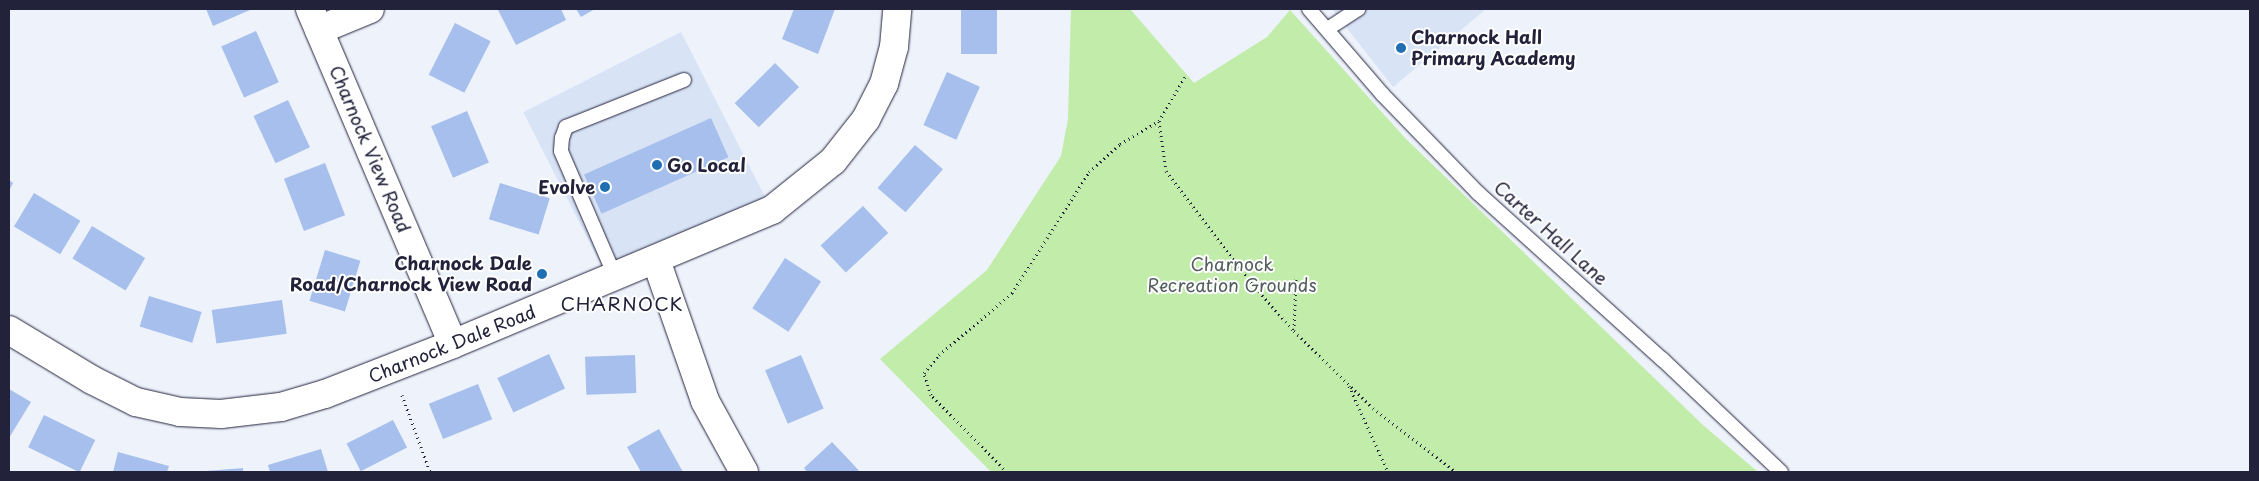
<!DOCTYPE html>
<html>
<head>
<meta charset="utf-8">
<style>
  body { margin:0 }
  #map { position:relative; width:2259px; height:481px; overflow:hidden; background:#edf2fb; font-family:"Playpen Sans",sans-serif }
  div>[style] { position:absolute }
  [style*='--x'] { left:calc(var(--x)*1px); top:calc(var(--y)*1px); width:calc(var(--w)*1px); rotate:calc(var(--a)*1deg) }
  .built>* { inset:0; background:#d8e3f6; transform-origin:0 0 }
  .green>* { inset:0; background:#c1eca9 }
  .building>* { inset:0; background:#a7bfec; transform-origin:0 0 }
  .path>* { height:3px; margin-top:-1.5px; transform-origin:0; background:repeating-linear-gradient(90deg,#22223b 0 1px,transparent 0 5px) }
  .roads { filter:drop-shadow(0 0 1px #22223b) drop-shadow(0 0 1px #22223b) }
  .service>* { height:14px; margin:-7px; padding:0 7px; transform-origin:7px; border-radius:7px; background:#fff }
  .minor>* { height:28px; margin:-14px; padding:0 14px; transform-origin:14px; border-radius:14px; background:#fff }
  .dots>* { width:14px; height:14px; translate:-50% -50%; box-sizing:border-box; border:2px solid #fff; border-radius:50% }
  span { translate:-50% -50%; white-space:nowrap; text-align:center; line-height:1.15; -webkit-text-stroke:4px #fff; paint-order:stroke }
  .poi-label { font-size:18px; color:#22223b; font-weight:700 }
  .left { translate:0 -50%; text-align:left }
  .right { translate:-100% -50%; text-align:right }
  .street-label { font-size:18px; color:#22223b }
  .park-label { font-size:18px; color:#525f5c }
  .neighbourhood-label { font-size:19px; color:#22223b; letter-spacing:1px }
  .frame { position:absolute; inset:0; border:10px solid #22223b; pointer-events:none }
</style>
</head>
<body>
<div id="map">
  <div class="built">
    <div style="clip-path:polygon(1332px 9px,1486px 9px,1393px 87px)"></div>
    <div style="left:681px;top:32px;width:200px;height:177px;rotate:63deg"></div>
  </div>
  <div class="green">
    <div style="clip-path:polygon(1071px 9px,1130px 9px,1194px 83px,1267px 37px,1290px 10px,1406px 139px,1704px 426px,1758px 472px,991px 472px,880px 359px,987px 270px,1061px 156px,1068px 119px)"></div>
  </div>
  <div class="building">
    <div style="clip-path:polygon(206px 9px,250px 9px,250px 10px,213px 26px)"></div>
    <div style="clip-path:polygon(561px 9px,566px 20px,516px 45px,498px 10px)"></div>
    <div style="clip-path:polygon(576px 9px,595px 9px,581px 17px)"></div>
    <div style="clip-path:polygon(794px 9px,835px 9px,818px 54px,782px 39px)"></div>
    <div style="left:961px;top:9px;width:36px;height:45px"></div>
    <div style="left:455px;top:23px;width:40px;height:58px;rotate:27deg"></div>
    <div style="left:256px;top:31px;width:56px;height:38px;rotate:66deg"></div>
    <div style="left:775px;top:63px;width:34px;height:57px;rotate:45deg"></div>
    <div style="left:947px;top:72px;width:36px;height:58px;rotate:24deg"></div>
    <div style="left:288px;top:100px;width:52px;height:38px;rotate:65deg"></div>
    <div style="left:467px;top:111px;width:56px;height:39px;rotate:67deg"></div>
    <div style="left:711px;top:118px;width:43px;height:139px;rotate:66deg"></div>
    <div style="left:915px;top:145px;width:37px;height:57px;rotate:41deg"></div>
    <div style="left:325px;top:163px;width:56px;height:44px;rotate:69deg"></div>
    <div style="clip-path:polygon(9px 180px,13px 183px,9px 191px)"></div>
    <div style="left:500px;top:183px;width:52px;height:38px;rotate:17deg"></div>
    <div style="left:34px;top:193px;width:54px;height:39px;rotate:31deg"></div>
    <div style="left:863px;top:206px;width:37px;height:58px;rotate:47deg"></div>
    <div style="left:92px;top:226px;width:62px;height:38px;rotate:31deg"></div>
    <div style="left:325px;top:250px;width:37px;height:53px;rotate:17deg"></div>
    <div style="left:785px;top:258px;width:43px;height:60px;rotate:33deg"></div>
    <div style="left:149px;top:296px;width:55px;height:32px;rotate:17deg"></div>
    <div style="left:282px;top:300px;width:34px;height:71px;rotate:82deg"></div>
    <div style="left:549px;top:354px;width:38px;height:57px;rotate:65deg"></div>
    <div style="left:635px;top:355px;width:38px;height:50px;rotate:88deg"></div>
    <div style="left:801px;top:355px;width:58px;height:39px;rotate:67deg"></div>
    <div style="left:478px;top:384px;width:38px;height:53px;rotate:68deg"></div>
    <div style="clip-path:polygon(9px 389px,31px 402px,9px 438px)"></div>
    <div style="left:44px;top:415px;width:57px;height:36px;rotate:26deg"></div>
    <div style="left:393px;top:420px;width:31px;height:52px;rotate:63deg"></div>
    <div style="clip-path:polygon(659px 429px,674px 456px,683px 472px,641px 472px,627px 447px)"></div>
    <div style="clip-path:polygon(832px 442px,851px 462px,860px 472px,807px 472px,804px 468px)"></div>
    <div style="clip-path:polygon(321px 449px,328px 472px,270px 472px,268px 465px)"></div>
    <div style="clip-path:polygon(118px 452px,169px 466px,167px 472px,113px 472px)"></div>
    <div style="clip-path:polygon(243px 468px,243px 472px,206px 472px,206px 471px)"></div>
  </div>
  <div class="path">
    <div style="--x:1159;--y:121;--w:50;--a:82"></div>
    <div style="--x:1166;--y:171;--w:142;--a:52.7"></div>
    <div style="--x:1252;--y:284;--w:63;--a:48.2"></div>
    <div style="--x:1294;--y:331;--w:110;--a:44.3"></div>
    <div style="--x:1373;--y:408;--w:105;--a:37.6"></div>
    <div style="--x:1294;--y:330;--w:51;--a:-87.8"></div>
    <div style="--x:1349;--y:386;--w:94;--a:65.6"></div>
    <div style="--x:402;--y:395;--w:82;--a:70"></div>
    <div style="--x:1007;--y:472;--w:108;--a:-134.6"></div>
    <div style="--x:931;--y:395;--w:23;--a:-108"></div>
    <div style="--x:924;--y:373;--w:23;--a:-50"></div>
    <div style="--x:939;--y:355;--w:96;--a:-40.3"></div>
    <div style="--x:1012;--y:293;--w:143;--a:-57.5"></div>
    <div style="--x:1089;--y:172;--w:42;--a:-42.1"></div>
    <div style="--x:1120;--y:144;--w:45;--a:-30.5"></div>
    <div style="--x:1159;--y:121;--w:53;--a:-59.6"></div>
  </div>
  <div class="roads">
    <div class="service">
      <div style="--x:1309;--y:9;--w:113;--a:49.3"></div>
      <div style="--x:1383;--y:95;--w:136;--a:45.9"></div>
      <div style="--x:1478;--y:193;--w:248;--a:42.1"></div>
      <div style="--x:1662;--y:359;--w:164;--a:43.5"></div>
      <div style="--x:1329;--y:28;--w:35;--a:-33"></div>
      <div style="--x:615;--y:276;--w:136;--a:-113.4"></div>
      <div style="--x:561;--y:151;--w:13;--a:-86"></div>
      <div style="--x:562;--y:138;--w:12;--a:-70"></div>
      <div style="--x:566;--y:127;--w:127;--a:-21.7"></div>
    </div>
    <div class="minor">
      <div style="--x:310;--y:9;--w:364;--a:66.9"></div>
      <div style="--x:319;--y:30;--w:55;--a:-22.4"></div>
      <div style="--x:656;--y:260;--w:149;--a:70.8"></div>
      <div style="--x:705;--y:401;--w:81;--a:61.2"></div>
      <div style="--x:9;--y:330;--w:97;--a:31.1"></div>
      <div style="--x:92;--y:380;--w:49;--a:26.6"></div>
      <div style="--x:136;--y:402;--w:45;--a:12.8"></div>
      <div style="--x:180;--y:412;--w:41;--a:2.8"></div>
      <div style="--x:221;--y:414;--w:60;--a:-6.7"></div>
      <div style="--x:281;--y:407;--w:46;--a:-16.5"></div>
      <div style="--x:325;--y:394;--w:137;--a:-21.3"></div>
      <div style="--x:453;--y:344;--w:346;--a:-22.8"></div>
      <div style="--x:772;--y:210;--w:78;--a:-38.8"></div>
      <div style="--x:833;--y:161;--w:53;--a:-51.8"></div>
      <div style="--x:866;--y:119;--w:39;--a:-63"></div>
      <div style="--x:884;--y:84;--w:38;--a:-75"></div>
      <div style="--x:894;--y:47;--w:38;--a:-85"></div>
    </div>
  </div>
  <div class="dots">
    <div style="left:1401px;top:48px;background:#1f6fb2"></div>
    <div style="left:657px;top:165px;background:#1f6fb2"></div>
    <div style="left:605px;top:187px;background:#1f6fb2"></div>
    <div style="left:542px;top:274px;background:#1f6fb2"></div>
  </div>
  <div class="poi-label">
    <span class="left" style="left:1411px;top:48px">Charnock Hall<br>Primary Academy</span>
    <span class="left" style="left:667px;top:165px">Go Local</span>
    <span class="right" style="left:595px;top:187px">Evolve</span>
    <span class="right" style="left:532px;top:274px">Charnock Dale<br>Road/Charnock View Road</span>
  </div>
  <div class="street-label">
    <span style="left:370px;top:149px;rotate:67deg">Charnock View Road</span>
    <span style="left:1551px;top:233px;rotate:42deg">Carter Hall Lane</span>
    <span style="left:452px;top:344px;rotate:-22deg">Charnock Dale Road</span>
  </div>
  <div class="park-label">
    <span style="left:1232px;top:275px">Charnock<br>Recreation Grounds</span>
  </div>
  <div class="neighbourhood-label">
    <span style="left:622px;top:304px">CHARNOCK</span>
  </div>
  <div class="frame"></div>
</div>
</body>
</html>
